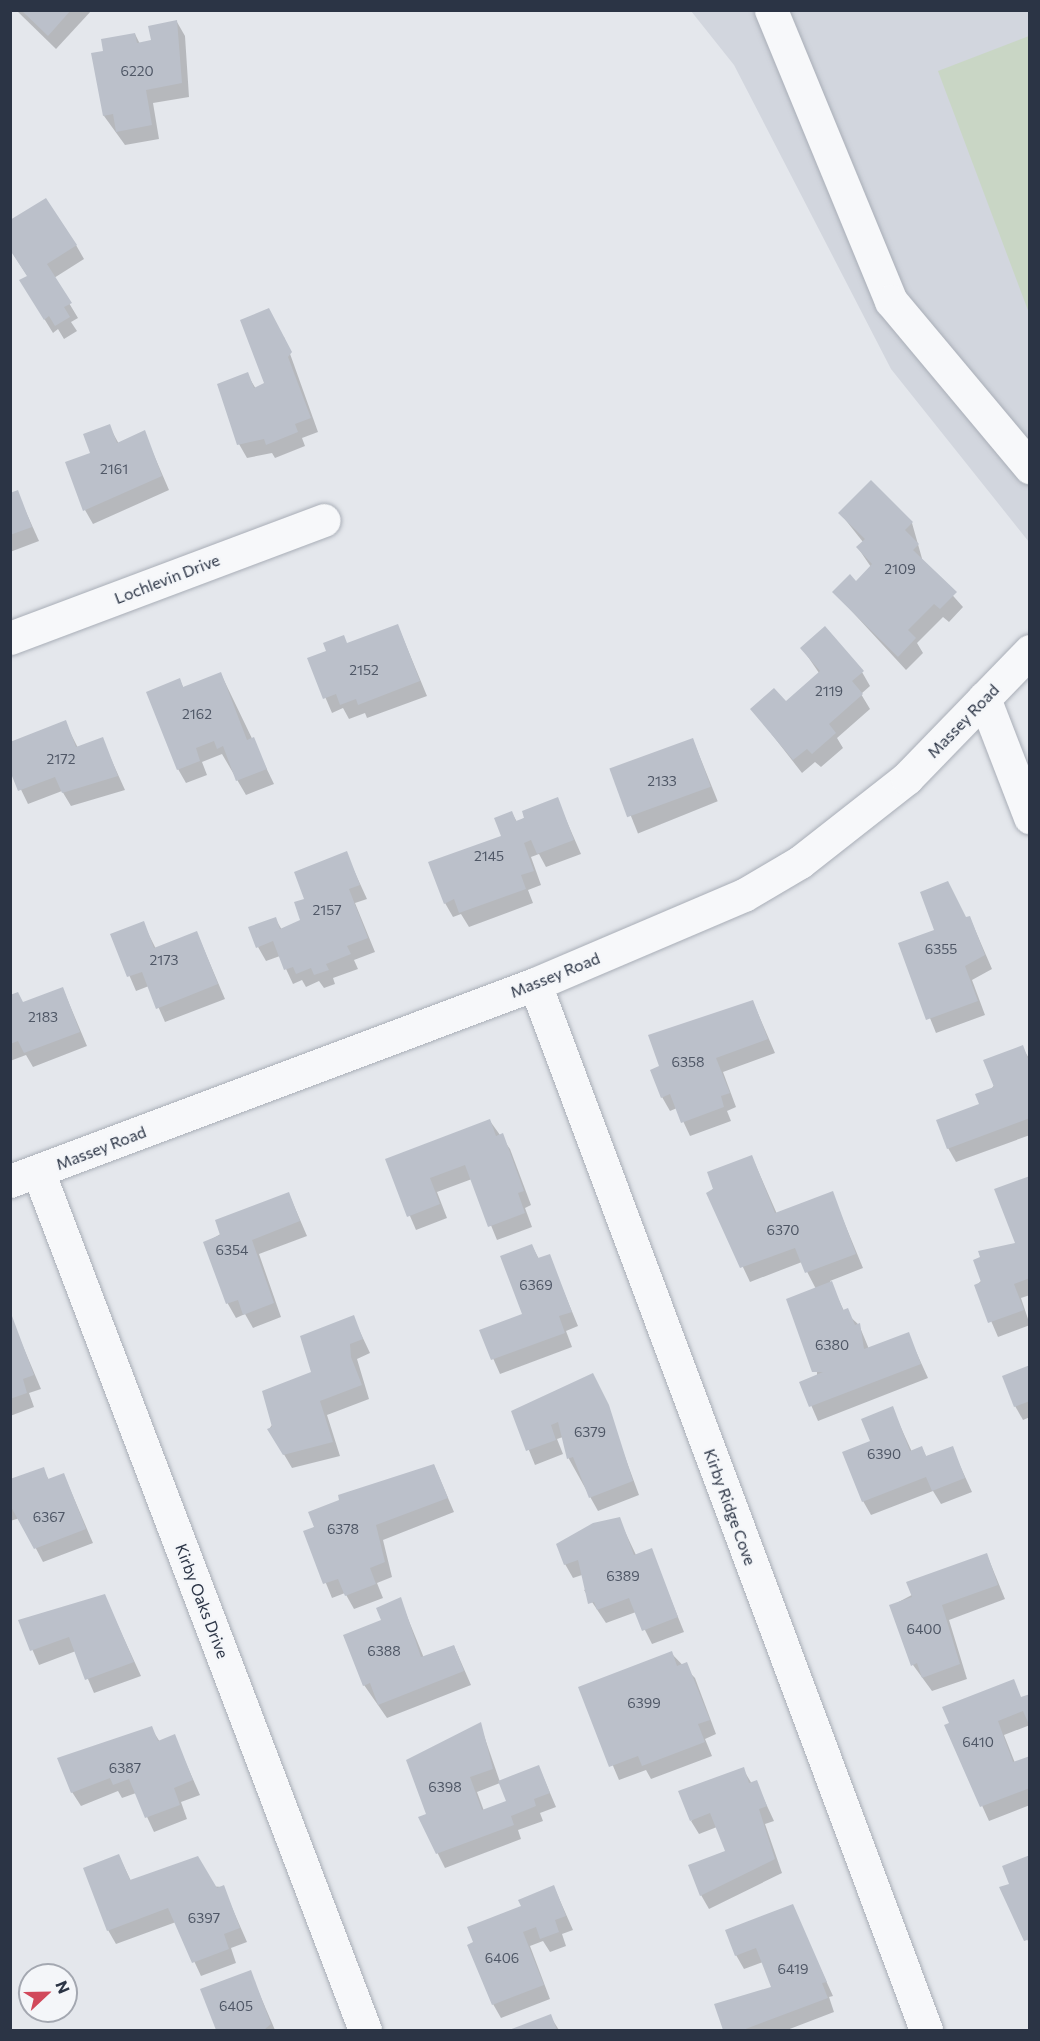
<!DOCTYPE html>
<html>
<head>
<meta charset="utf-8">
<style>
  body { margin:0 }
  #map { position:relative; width:1040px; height:2041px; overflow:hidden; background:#e4e7ec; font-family:Commissioner,sans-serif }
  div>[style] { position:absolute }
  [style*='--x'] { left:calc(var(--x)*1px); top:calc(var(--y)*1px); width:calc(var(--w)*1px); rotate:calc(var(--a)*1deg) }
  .built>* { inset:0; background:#d2d6de }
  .green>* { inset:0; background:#c9d6c5 }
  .shadow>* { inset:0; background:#0003; transform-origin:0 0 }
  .building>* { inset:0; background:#bbc0ca; transform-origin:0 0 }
  .roads { filter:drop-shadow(0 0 2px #a9aeb7) drop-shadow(0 0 2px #a9aeb7) }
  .minor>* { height:33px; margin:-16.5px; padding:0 16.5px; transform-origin:16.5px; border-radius:16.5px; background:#f7f8fa }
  span { translate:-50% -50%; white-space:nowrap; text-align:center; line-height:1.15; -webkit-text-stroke:4.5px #f4f6f9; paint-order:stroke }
  .number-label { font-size:14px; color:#4f5766 }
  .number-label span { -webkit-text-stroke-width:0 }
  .street-label { font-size:16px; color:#2b3445 }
  .frame { position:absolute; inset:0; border:12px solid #2b3445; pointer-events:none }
  .north { position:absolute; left:18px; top:1963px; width:60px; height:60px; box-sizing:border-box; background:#f4f6f9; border:2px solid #a4a8b1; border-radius:50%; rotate:68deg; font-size:16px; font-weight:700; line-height:24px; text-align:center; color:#2b3445 }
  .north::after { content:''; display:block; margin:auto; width:21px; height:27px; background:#d1495b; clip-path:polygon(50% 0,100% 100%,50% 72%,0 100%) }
</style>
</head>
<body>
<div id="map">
  <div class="built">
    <div style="clip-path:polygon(691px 11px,1029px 11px,1029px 542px,891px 369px,734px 65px)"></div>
  </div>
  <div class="green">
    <div style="clip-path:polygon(1029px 36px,1029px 313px,938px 71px)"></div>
  </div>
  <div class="shadow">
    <div style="clip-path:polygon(16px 10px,92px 10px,56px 49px)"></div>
    <div style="clip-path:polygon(177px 22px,185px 36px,189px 97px,153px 103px,159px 139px,125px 145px,104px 116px,104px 53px,135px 34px,140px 44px,152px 42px)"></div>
    <div style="clip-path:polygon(76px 245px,84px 259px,54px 278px,78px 318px,71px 322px,77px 331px,64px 339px,58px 329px,53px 333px,29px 294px,28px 277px,10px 249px)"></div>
    <div style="clip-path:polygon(284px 337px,318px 432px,302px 438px,305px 446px,275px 458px,272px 453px,247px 458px,239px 444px,247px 374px,256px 389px,266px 383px)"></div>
    <div style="clip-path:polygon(109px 426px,119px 444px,144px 432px,169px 490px,93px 524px,85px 510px,92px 454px)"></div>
    <div style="clip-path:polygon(17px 492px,39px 541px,10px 552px,10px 495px)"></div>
    <div style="clip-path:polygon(840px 513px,912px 523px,923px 562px,963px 607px,949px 622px,943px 617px,917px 643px,923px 653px,906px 670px,834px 592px,856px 583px,871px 567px,858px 548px,863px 542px)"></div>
    <div style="clip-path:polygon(398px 626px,427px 696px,367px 718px,365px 713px,349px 719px,343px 708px,332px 713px,309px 659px)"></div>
    <div style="clip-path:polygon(802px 648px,862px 672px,870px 686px,861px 694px,870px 709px,837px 738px,843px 748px,821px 767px,815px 762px,802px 773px,752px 709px,785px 703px,819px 673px)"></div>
    <div style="clip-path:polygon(221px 674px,274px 784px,246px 795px,222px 754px,202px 762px,207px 775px,186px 783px,178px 769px,180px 680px,184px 689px)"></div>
    <div style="clip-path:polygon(65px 722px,78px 748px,102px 739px,125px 790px,71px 806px,62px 791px,28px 804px,10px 767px)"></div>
    <div style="left:693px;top:740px;width:66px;height:86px;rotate:68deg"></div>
    <div style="clip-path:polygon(557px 799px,581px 854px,546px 867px,539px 854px,531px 857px,541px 885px,528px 890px,533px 903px,469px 927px,461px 914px,453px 917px,445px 903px,503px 837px,512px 813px,517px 822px)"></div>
    <div style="clip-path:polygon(346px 853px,367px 899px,355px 903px,375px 952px,354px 960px,358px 969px,333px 978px,335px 984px,324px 988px,319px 981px,306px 987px,302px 980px,293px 984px,280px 956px,266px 961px,258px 947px,275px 918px,282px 930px,302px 921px,306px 899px)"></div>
    <div style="clip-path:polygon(970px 918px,992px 969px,972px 980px,985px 1015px,936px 1033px,900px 944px)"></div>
    <div style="clip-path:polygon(143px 923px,156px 949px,197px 933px,225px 999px,165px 1022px,149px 986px,136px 991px,112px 935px)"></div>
    <div style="clip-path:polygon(63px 989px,87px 1046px,33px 1067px,26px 1055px,10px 1061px,10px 996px,23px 1004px)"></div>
    <div style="clip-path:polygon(753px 1002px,775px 1053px,723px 1072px,736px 1107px,727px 1111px,731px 1121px,690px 1136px,677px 1108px,670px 1111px,662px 1097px,661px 1067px)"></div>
    <div style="clip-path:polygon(1022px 1047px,1030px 1060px,1030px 1135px,956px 1162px,948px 1148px)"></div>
    <div style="clip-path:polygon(490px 1121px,510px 1149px,531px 1205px,525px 1208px,532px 1227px,497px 1240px,472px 1179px,437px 1192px,447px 1218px,416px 1230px,386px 1160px)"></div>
    <div style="clip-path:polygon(752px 1157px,777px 1214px,832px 1193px,863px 1268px,830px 1281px,844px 1311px,859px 1325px,869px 1349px,908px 1334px,928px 1378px,818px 1421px,801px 1382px,817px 1376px,816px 1289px,802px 1262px,750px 1282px,708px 1193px)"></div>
    <div style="clip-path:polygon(1030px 1177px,1030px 1295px,1021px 1298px,1030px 1325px,998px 1337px,976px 1286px,1017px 1244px)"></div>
    <div style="clip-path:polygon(289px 1194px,307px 1236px,259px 1254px,281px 1317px,253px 1328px,245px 1314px,236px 1318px,228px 1304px,205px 1243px)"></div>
    <div style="clip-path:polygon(532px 1246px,539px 1259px,549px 1256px,578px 1326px,566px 1331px,572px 1347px,500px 1374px,481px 1331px,524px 1315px)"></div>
    <div style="clip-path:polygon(353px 1317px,370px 1353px,357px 1359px,369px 1399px,327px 1415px,340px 1456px,292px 1468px,269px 1429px)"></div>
    <div style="clip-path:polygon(11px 1318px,41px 1389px,29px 1393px,34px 1407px,10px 1416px)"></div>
    <div style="clip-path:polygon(1030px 1367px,1030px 1417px,1023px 1420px,1015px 1406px)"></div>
    <div style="clip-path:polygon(600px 1389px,639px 1495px,598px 1511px,569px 1459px,563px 1437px,557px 1439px,563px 1454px,535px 1465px,513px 1411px)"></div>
    <div style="clip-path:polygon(892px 1408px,912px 1452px,922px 1448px,927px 1458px,952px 1448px,972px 1492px,941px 1504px,933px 1491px,871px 1515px,863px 1501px,872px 1442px)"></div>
    <div style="clip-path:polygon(434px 1465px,454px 1512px,383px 1540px,392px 1577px,377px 1583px,383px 1598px,354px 1609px,345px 1593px,332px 1598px,305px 1532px)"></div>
    <div style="clip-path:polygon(43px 1469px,49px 1480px,64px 1475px,93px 1543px,43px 1562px,20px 1518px,10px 1521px,10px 1481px)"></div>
    <div style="clip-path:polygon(619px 1519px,636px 1555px,651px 1550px,684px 1632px,652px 1644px,636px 1612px,606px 1623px,584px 1590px,590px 1588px,585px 1574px,573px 1578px,565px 1564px)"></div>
    <div style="clip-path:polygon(987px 1555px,1005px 1599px,949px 1620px,967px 1679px,932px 1691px,913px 1665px,891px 1606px)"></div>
    <div style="clip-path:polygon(104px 1595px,141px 1676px,94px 1693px,76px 1651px,39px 1665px,20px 1621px)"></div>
    <div style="clip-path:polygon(400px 1599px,424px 1658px,454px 1646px,471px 1685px,387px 1718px,364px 1685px,383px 1621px)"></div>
    <div style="clip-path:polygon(671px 1653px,695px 1678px,716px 1734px,705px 1739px,712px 1756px,651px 1779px,646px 1770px,619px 1780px,580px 1688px)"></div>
    <div style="clip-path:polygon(1013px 1680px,1030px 1725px,1004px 1735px,1015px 1763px,1030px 1757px,1030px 1805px,989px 1821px,946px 1726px)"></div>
    <div style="clip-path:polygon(evenodd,480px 1724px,500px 1782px,539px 1767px,556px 1807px,540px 1813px,543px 1821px,518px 1830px,521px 1839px,445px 1868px,420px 1818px,428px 1814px,480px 1724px,500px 1783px,508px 1802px,484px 1811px,477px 1792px,500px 1783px)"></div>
    <div style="clip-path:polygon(151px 1728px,160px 1742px,174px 1736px,200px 1795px,181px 1802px,187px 1819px,154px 1832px,136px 1793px,122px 1798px,118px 1791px,81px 1806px,72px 1792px)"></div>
    <div style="clip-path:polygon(743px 1769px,752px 1784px,756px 1782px,774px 1821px,765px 1824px,782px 1873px,709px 1909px,701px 1895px,726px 1852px,717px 1827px,699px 1834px,691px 1821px)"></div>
    <div style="clip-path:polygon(119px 1856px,131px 1881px,223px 1887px,247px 1942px,231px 1948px,236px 1963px,201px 1976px,176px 1922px,116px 1944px,108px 1930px)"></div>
    <div style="clip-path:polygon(1030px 1857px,1030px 1948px,1011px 1885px)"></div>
    <div style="clip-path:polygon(554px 1887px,573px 1930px,562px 1934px,566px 1946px,550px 1952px,543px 1941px,530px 1946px,550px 1999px,501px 2018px,493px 2004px,523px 1907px)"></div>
    <div style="clip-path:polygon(792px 1906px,833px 1996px,829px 1997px,834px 2012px,787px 2030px,725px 2030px,716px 2005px,773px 1988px,763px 1962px,744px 1969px,736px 1955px)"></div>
    <div style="clip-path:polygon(250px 1972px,275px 2030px,218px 2030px,202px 1990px)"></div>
    <div style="clip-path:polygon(550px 2016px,559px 2030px,512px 2030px)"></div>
  </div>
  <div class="building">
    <div style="clip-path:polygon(21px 10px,71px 10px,48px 36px)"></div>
    <div style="clip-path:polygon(177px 20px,182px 83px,146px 90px,152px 125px,116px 132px,113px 114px,103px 116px,91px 53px,103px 51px,101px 39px,135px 33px,137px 43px,151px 40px,148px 26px)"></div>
    <div style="clip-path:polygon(46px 198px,77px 245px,47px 264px,72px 303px,64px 307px,70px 317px,55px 326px,49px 316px,44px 320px,19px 280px,27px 276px,10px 250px,10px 220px)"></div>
    <div style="clip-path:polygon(269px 308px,292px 352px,288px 357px,311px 418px,295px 424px,298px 432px,266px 445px,264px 439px,237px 445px,217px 384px,248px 372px,254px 388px,264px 383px,240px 320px)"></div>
    <div style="clip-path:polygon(110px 424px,117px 443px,145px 430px,162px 476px,83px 511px,65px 462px,90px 453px,83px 434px)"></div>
    <div style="clip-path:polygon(871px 480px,913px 522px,905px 530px,919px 544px,913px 550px,957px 592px,940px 609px,934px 604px,908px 630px,916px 638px,898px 657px,832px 592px,850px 574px,856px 581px,872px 564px,856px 547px,865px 539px,838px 513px)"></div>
    <div style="clip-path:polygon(18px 490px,32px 527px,10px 535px,10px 493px)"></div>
    <div style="clip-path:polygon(398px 624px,420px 681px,358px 705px,356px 699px,340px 705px,336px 694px,323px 699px,307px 658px,326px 651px,323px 643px,344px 635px,347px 643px)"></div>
    <div style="clip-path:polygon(825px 626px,864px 671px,852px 681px,863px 694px,829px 724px,836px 733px,812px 754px,807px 749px,793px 760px,750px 709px,774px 688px,786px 701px,820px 671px,800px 648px)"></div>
    <div style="clip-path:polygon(221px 672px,247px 740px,254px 737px,267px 769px,236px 781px,223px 746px,217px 749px,214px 741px,196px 748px,200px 761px,177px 770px,146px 692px,180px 678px,183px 687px)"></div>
    <div style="clip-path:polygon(66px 720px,76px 747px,103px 737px,118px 776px,62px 793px,55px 777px,18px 791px,10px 771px,10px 742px)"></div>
    <div style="left:693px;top:738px;width:52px;height:89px;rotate:70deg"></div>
    <div style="clip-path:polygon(558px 797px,574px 840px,537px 854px,531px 840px,524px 843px,534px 871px,521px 875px,526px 889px,459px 913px,454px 899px,444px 904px,428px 862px,501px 836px,494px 818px,512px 811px,516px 821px,524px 818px,522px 811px)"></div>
    <div style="clip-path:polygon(347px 851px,360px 885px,349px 889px,368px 938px,347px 946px,351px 954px,326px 964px,329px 970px,314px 975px,311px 968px,296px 974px,293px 967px,284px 970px,273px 941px,256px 948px,248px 927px,276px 917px,280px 929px,300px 920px,294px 902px,304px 899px,294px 872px)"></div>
    <div style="clip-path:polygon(948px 881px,966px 917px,970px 916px,985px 955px,965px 966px,978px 1001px,926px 1020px,898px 943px,934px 930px,920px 892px)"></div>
    <div style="clip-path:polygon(144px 921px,154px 948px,197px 931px,218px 984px,156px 1009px,142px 972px,127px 977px,110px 934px)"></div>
    <div style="clip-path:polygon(63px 987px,80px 1032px,24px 1053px,18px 1041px,10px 1044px,10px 995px,18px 992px,23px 1002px)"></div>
    <div style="clip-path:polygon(753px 1000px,768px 1039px,716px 1058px,730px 1093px,721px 1096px,724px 1107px,681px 1123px,670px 1094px,661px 1098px,650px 1070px,659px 1066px,648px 1035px)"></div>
    <div style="clip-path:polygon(1023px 1045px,1030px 1064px,1030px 1118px,947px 1149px,936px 1120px,979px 1104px,975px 1094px,994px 1087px,983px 1060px)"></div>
    <div style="clip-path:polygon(490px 1119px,496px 1136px,503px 1133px,524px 1191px,518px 1193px,525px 1213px,488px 1227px,465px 1165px,430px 1178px,440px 1204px,407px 1217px,385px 1159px)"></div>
    <div style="clip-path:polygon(752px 1155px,775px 1213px,833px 1191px,856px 1254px,805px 1273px,795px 1248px,740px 1268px,706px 1193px,713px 1189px,707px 1172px)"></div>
    <div style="clip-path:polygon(1030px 1176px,1030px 1278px,1014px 1284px,1024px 1310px,988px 1323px,974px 1285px,981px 1282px,973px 1260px,980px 1257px,978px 1251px,1015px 1243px,994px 1189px)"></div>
    <div style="clip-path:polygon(289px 1192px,300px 1221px,252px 1240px,274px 1303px,243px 1315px,238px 1300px,226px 1304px,203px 1242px,220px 1235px,215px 1220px)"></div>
    <div style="clip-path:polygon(532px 1244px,538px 1258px,550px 1254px,572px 1312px,559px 1316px,565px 1333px,491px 1360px,479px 1330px,522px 1314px,500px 1256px)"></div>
    <div style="clip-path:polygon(832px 1281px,843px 1310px,848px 1308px,855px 1325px,860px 1323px,864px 1349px,909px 1332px,921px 1364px,809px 1407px,799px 1382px,823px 1372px,812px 1372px,786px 1299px)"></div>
    <div style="clip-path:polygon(354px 1315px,363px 1339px,350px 1344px,351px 1357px,362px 1385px,320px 1401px,333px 1442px,283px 1455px,267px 1429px,272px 1427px,262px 1391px,311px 1372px,300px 1336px)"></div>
    <div style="clip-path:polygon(12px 1316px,34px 1375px,23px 1379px,27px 1393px,10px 1399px)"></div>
    <div style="clip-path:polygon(1030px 1365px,1030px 1401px,1014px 1407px,1002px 1376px)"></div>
    <div style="clip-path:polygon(593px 1373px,609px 1405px,633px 1481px,589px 1498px,573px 1457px,567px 1459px,558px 1422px,551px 1425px,556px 1440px,526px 1451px,511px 1411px)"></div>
    <div style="clip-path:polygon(893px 1406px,910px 1451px,922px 1446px,926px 1456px,953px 1446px,965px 1478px,932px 1491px,926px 1477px,862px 1502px,842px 1452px,870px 1441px,861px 1419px)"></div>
    <div style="clip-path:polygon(434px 1464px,448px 1498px,376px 1525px,385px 1562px,370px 1568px,376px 1584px,345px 1596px,338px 1579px,323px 1584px,303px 1531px,314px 1527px,308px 1512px,339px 1500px,338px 1495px)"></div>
    <div style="clip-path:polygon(44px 1467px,48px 1479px,64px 1473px,86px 1529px,34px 1549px,10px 1505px,10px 1479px)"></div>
    <div style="clip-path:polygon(620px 1517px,634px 1555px,652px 1548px,678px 1617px,642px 1631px,629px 1598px,597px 1610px,594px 1602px,588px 1604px,578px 1560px,564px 1565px,556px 1544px,593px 1523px)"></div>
    <div style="clip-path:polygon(987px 1553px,998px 1585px,942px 1605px,960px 1664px,922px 1678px,917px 1663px,911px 1666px,889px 1605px,912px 1597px,906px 1582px)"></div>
    <div style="clip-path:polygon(105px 1594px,134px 1662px,85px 1680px,69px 1637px,30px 1651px,18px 1620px)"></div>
    <div style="clip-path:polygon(401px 1597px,421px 1657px,454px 1645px,464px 1671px,378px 1705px,370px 1683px,363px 1686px,343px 1635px,381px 1620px,376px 1608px)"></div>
    <div style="clip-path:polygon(672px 1651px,677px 1666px,687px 1662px,710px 1720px,698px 1724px,705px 1742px,642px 1766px,638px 1756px,609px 1767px,578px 1687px)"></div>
    <div style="clip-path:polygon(1014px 1679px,1021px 1697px,1030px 1694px,1030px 1727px,1023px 1711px,998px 1721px,1013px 1762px,1030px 1756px,1030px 1788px,980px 1807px,944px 1725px,949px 1723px,942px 1707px)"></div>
    <div style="clip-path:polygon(481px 1722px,493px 1769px,470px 1777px,482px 1810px,506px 1801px,498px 1781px,539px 1765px,550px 1793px,534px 1799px,536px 1806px,511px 1816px,514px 1825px,436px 1854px,418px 1817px,426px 1814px,406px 1760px)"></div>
    <div style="clip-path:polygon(152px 1726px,158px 1741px,175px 1734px,193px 1780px,174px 1788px,180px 1805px,145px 1818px,129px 1779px,113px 1785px,110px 1778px,71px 1793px,57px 1758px)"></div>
    <div style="clip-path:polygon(744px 1767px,749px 1783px,757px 1780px,767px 1806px,759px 1809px,775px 1859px,700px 1896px,688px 1865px,725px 1851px,710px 1813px,690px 1821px,678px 1791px)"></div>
    <div style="clip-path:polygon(119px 1854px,130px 1880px,198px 1856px,217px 1888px,224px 1885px,240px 1928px,224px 1934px,229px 1949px,192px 1963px,168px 1908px,107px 1931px,83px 1868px)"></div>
    <div style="clip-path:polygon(1030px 1855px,1030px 1939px,1024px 1941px,999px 1887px,1009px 1884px,1002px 1866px)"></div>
    <div style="clip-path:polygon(554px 1885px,566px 1916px,555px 1920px,559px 1932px,540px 1939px,536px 1927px,523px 1932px,544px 1985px,492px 2005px,467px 1945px,473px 1942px,467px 1927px,521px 1906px,518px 1900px)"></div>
    <div style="clip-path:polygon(793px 1904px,827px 1982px,822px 1983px,828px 1998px,743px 2030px,723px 2030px,714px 2004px,771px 1987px,756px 1948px,735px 1956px,725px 1930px)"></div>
    <div style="clip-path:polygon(251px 1970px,271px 2024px,264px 2030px,216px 2030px,200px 1989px)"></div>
    <div style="clip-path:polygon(551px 2014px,557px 2030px,509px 2030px)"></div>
  </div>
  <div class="roads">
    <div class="minor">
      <div style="--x:771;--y:10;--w:315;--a:67.6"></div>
      <div style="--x:891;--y:301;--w:217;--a:50.1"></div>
      <div style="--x:10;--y:638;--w:335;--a:-20.6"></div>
      <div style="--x:984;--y:698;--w:128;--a:68.9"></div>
      <div style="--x:535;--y:984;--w:1117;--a:69.5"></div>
      <div style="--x:38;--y:1171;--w:919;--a:69.16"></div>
      <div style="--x:10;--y:1181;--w:561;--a:-20.57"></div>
      <div style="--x:535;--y:984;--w:227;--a:-23.1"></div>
      <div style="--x:744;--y:895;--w:65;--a:-30.5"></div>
      <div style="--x:800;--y:862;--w:136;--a:-38.1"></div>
      <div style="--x:907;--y:778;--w:177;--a:-45.9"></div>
    </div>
  </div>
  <div class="number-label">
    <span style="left:137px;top:71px">6220</span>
    <span style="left:114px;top:469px">2161</span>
    <span style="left:900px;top:569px">2109</span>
    <span style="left:364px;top:670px">2152</span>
    <span style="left:829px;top:691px">2119</span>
    <span style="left:197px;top:714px">2162</span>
    <span style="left:61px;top:759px">2172</span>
    <span style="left:662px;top:781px">2133</span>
    <span style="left:489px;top:856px">2145</span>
    <span style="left:327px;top:910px">2157</span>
    <span style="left:941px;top:949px">6355</span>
    <span style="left:164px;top:960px">2173</span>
    <span style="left:43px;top:1017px">2183</span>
    <span style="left:688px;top:1062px">6358</span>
    <span style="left:783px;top:1230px">6370</span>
    <span style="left:232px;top:1250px">6354</span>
    <span style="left:536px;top:1285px">6369</span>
    <span style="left:832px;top:1345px">6380</span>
    <span style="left:590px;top:1432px">6379</span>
    <span style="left:884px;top:1454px">6390</span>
    <span style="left:49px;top:1517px">6367</span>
    <span style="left:343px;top:1529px">6378</span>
    <span style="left:623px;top:1576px">6389</span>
    <span style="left:924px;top:1629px">6400</span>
    <span style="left:384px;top:1651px">6388</span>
    <span style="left:644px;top:1703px">6399</span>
    <span style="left:978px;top:1742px">6410</span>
    <span style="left:125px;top:1768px">6387</span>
    <span style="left:445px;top:1787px">6398</span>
    <span style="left:204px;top:1918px">6397</span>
    <span style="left:502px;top:1958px">6406</span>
    <span style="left:793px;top:1969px">6419</span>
    <span style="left:236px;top:2006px">6405</span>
  </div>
  <div class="street-label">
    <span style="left:167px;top:579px;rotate:-21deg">Lochlevin Drive</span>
    <span style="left:963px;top:721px;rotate:-46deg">Massey Road</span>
    <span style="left:555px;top:975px;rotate:-22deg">Massey Road</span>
    <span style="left:101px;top:1148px;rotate:-21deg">Massey Road</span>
    <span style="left:730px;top:1507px;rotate:70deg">Kirby Ridge Cove</span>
    <span style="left:202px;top:1601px;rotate:69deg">Kirby Oaks Drive</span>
  </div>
  <div class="frame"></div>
  <div class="north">N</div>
</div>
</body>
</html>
